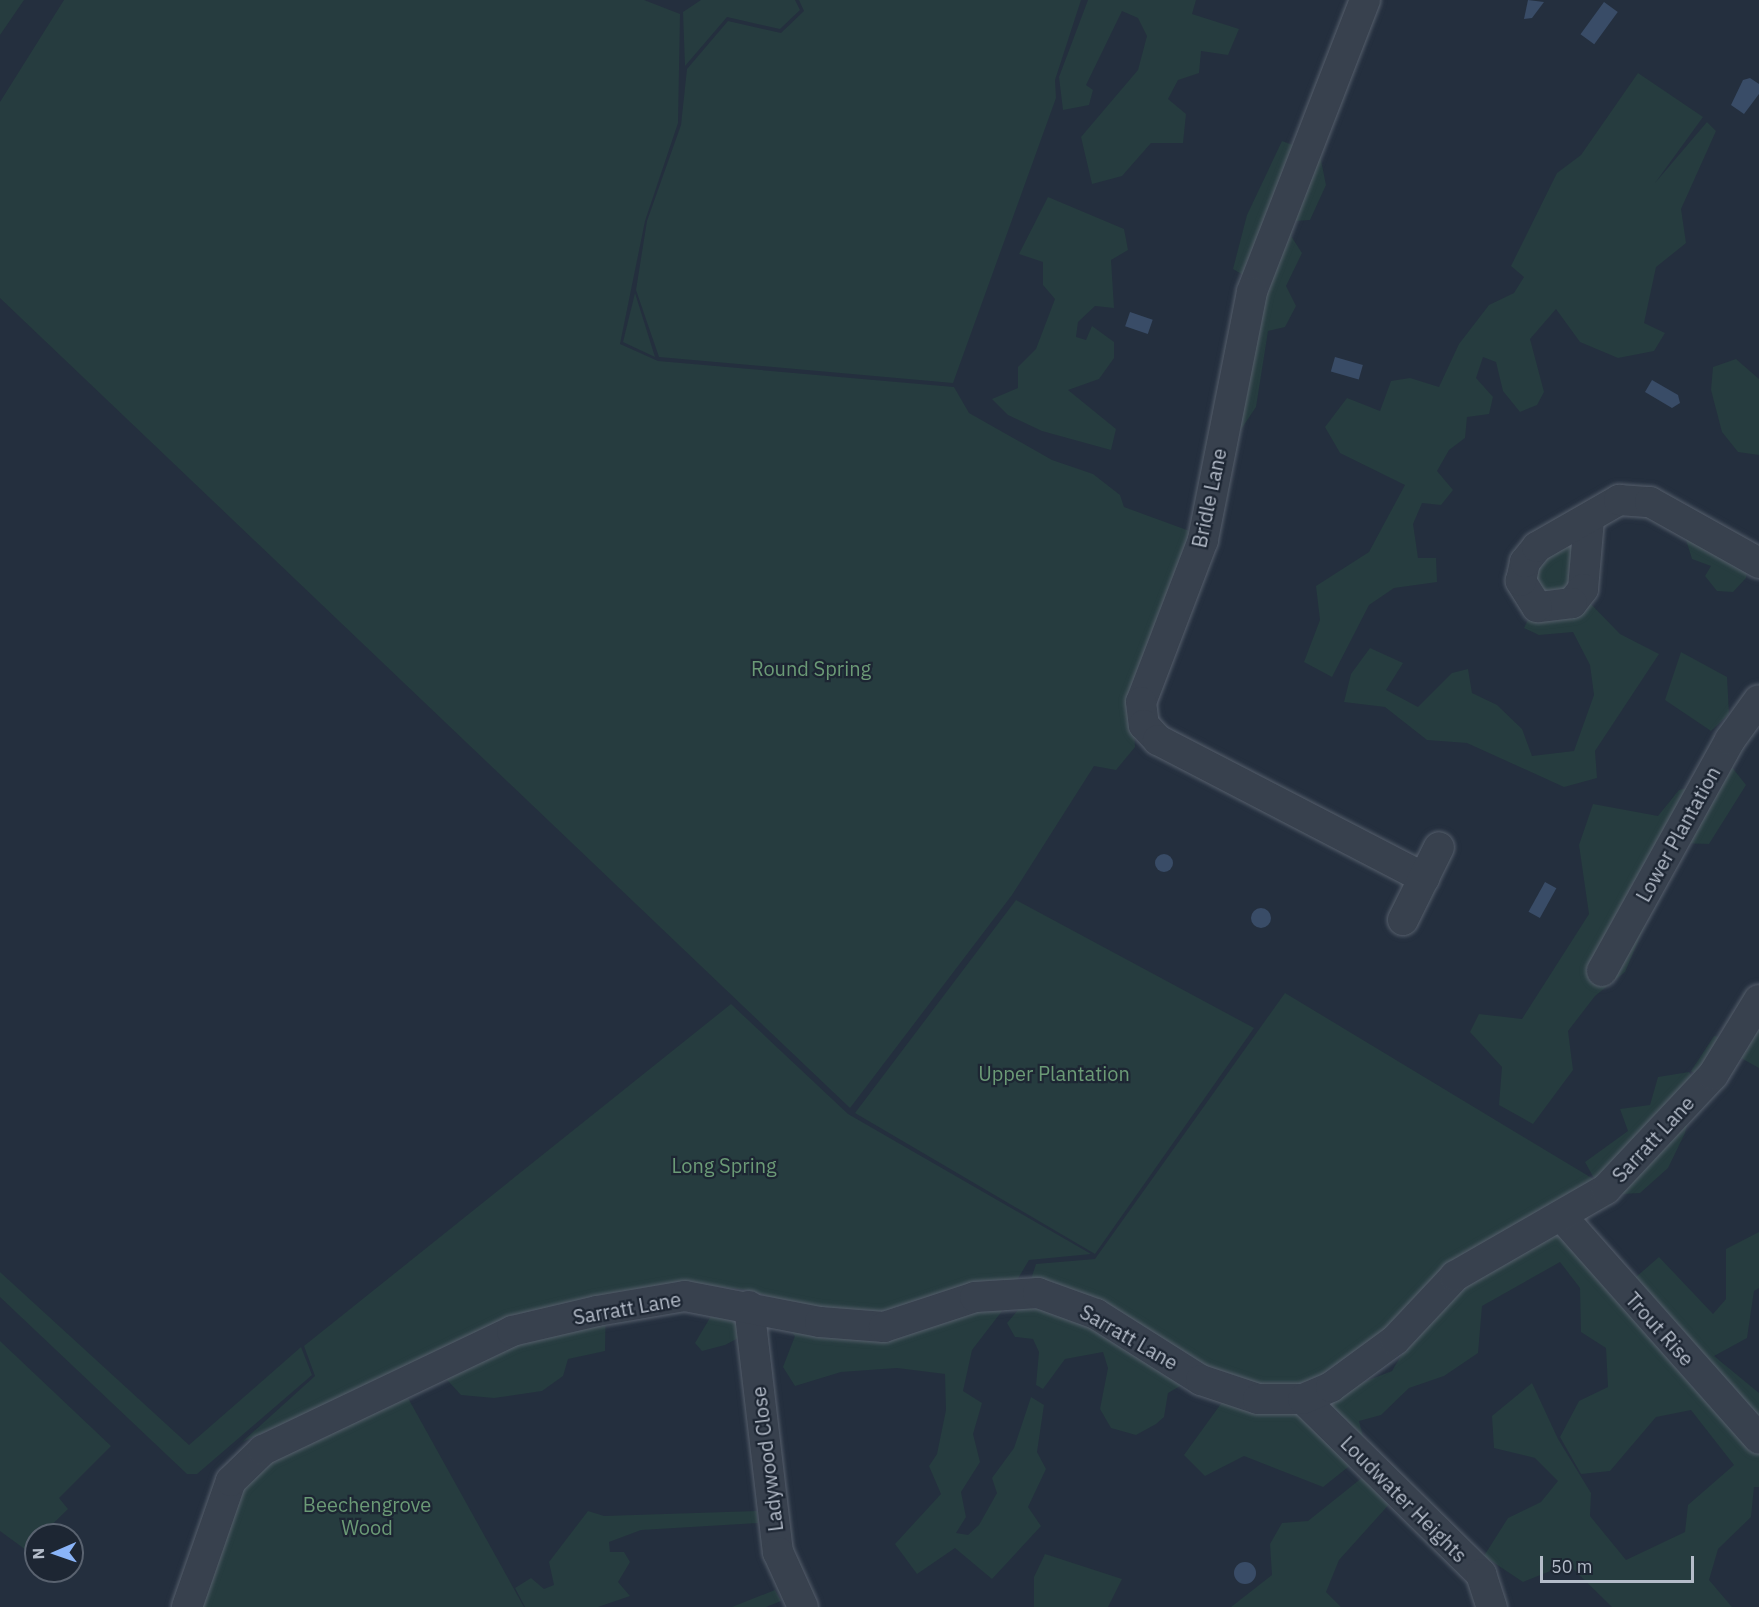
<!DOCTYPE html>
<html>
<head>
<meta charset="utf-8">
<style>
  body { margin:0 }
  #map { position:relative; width:1759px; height:1607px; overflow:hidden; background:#242f3e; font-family:"IBM Plex Sans",sans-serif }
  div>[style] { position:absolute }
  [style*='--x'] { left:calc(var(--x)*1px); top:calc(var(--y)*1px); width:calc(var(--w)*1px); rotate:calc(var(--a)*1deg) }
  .green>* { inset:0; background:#263c3f }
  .water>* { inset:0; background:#394c67; transform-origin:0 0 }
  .round { border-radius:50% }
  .roads { filter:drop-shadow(0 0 2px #565f6c) drop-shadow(0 0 2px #565f6c) }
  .minor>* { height:30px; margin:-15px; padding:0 15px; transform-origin:15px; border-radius:15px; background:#38414e }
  span { translate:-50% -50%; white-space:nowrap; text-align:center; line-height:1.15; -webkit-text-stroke:4.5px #1d2633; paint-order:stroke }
  .street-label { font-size:20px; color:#b4bcc9 }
  .park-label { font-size:20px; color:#6b9a76 }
  .north { position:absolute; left:24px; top:1523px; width:60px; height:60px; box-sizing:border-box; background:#1d2633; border:2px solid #59626f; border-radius:50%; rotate:268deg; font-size:16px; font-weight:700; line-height:24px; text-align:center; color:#b4bcc9 }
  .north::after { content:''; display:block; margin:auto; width:21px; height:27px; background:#8ab4f8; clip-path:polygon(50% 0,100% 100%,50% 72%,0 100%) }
  .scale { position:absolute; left:1540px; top:1556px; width:154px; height:27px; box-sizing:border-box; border:3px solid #b4bcc9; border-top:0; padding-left:8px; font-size:18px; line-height:21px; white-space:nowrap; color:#b4bcc9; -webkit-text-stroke:4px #1d2633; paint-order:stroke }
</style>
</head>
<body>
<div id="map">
  <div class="green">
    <div style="clip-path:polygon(0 0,24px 0,0 35px)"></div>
    <div style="clip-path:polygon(64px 0,644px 0,680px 14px,678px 123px,645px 221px,620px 344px,658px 361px,954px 387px,969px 413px,1052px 460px,1093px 474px,1120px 495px,1124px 507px,1195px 533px,1134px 728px,1135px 747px,1116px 770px,1094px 766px,1012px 895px,850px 1108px,0 298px,0 102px)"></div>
    <div style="clip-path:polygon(701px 0,795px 0,800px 10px,780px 29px,727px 17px,685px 66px,683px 12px)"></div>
    <div style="clip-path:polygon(799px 0,1081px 0,1055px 80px,1056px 98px,953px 383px,659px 357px,636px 290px,647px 221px,681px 125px,687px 69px,728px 21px,781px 33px,804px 11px)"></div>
    <div style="clip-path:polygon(1088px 0,1196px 0,1192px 14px,1239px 29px,1228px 55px,1201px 51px,1199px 73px,1178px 80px,1168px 99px,1186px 114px,1183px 143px,1151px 143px,1122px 176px,1092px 184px,1081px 137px,1138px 70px,1147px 36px,1138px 18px,1122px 11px,1086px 85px,1093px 90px,1089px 105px,1063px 110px,1059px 77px)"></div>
    <div style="clip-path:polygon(1638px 73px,1703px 117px,1655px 183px,1707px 122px,1716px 131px,1681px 209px,1686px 243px,1656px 267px,1644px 323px,1665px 333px,1654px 351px,1618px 358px,1580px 342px,1556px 309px,1530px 339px,1544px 392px,1537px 405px,1520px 412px,1503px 391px,1496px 362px,1483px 357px,1476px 378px,1493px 397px,1489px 414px,1467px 417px,1465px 438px,1449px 450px,1437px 471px,1453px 490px,1441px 505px,1422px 503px,1413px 524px,1418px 558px,1436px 558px,1437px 582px,1394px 588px,1369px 605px,1332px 677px,1304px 662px,1320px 620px,1316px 586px,1369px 552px,1405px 485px,1340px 453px,1325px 427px,1347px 398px,1380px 411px,1391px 381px,1410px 378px,1439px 387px,1459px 344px,1489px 305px,1514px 293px,1524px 277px,1511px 266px,1557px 173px,1581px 155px)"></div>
    <div style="clip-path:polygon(1282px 141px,1320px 155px,1326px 185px,1310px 220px,1294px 221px,1291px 236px,1302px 253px,1286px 286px,1296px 306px,1285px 327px,1268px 331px,1256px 407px,1238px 434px,1262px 286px,1233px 269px,1247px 215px)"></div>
    <div style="clip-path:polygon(1048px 197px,1124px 229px,1128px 250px,1111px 260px,1114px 308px,1095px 306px,1078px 322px,1076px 337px,1086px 340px,1092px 326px,1114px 342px,1114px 358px,1099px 379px,1068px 390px,1116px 429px,1111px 450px,1042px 431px,1008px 415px,992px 399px,1018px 388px,1018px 367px,1036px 349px,1055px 299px,1043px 285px,1043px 262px,1019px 254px)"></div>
    <div style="clip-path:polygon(635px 293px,655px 357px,623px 342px)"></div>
    <div style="clip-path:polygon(1736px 359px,1759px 379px,1759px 455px,1738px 452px,1722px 432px,1711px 390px,1713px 367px)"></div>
    <div style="clip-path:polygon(1683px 530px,1748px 560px,1746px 578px,1733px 592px,1717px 591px,1705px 576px,1711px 566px,1692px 559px)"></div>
    <div style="clip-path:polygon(1564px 544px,1577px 545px,1569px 595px,1536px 594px,1534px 567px)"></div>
    <div style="clip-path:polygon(1587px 600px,1620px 634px,1659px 654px,1595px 751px,1597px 778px,1564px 787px,1467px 743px,1427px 740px,1385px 707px,1344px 702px,1351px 674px,1370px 648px,1403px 663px,1386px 690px,1418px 707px,1452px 673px,1468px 669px,1472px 693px,1497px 705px,1522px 729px,1532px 756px,1574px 751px,1594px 695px,1590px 665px,1573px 632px,1539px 635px,1524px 628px,1533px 609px)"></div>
    <div style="clip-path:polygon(1681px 652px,1727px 677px,1729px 714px,1711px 731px,1665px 700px)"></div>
    <div style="clip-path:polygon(1727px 761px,1746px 785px,1709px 844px,1680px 843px,1625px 972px,1595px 996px,1568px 1031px,1573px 1070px,1533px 1124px,1499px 1105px,1502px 1067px,1470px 1032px,1479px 1014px,1522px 1019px,1589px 914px,1579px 845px,1593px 804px,1658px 816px,1679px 790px,1712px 783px)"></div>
    <div style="clip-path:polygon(1016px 900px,1254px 1028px,1095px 1254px,855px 1113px)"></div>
    <div style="clip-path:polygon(1285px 993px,1595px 1180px,1585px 1162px,1628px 1131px,1620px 1109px,1650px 1105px,1658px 1077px,1689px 1072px,1697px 1084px,1685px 1133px,1668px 1168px,1640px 1193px,1605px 1195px,1598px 1184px,1329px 1379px,1301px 1388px,1258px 1388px,1203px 1373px,1168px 1393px,1164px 1417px,1156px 1424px,1136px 1435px,1111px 1428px,1100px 1409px,1108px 1368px,1103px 1352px,1065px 1359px,1043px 1389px,1036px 1385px,1039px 1352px,1033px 1339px,1015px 1337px,1007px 1323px,1023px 1304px,1036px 1264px,1095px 1259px)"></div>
    <div style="clip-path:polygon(731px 1004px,848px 1114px,1091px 1254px,1029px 1260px,1017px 1280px,884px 1313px,795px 1305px,747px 1290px,686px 1283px,606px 1296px,605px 1351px,568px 1359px,563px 1376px,542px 1391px,494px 1398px,461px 1395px,428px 1359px,242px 1442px,315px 1376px,304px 1346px)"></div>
    <div style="clip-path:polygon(1759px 1015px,1759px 1068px,1741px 1058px,1719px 1087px,1691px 1071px,1714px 1036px,1742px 1040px)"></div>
    <div style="clip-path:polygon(1555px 1229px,1620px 1291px,1659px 1257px,1713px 1314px,1726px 1299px,1726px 1249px,1759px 1232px,1759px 1288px,1754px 1291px,1747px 1338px,1714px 1356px,1759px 1393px,1759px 1487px,1754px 1487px,1751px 1517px,1718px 1549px,1709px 1580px,1732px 1607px,1612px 1607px,1568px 1564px,1523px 1582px,1484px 1556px,1508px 1518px,1541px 1502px,1558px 1481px,1535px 1458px,1494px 1448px,1492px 1416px,1532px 1383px,1558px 1439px,1591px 1493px,1590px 1516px,1626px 1560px,1685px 1532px,1688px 1505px,1734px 1465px,1691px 1410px,1656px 1417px,1610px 1471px,1581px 1474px,1560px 1437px,1579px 1401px,1608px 1387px,1606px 1348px,1581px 1332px,1580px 1288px,1560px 1262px,1482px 1306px,1478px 1353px,1444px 1376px,1409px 1388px,1381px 1415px,1359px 1421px,1367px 1452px,1323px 1487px,1244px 1456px,1205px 1476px,1184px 1455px,1228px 1394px,1320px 1399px,1392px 1371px,1422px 1320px,1460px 1284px)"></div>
    <div style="clip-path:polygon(0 1272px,189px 1445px,301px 1347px,312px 1375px,197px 1474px,187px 1474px,0 1297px)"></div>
    <div style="clip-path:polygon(975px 1289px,1002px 1311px,972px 1350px,963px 1391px,982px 1403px,973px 1434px,980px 1462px,961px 1492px,966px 1517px,956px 1533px,968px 1535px,979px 1525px,997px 1493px,992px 1478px,1014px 1448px,1031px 1397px,1044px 1405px,1037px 1452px,1046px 1469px,1028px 1507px,1041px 1526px,992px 1579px,955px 1548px,917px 1574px,895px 1544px,941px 1494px,929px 1466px,937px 1454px,946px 1410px,945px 1374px,897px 1368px,841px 1372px,795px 1386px,783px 1367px,795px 1336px,778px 1317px,725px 1345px,702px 1351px,695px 1343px,711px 1316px,736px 1294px,791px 1311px,884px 1315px)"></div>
    <div style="clip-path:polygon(0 1341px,111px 1446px,59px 1498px,68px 1509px,26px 1550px,0 1531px)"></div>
    <div style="clip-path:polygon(408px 1398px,524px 1607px,185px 1607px,238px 1486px,266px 1458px)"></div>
    <div style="clip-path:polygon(1378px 1465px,1402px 1490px,1339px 1560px,1326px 1592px,1341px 1607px,1231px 1607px,1272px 1575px,1270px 1544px,1282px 1523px,1308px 1521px)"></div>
    <div style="clip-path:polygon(588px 1511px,604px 1516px,757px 1511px,758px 1523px,641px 1530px,609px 1542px,610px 1552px,624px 1552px,630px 1562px,618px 1582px,630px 1596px,598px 1607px,525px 1607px,515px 1588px,531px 1578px,544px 1589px,554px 1585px,549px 1562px)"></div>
    <div style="clip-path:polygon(1045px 1554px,1122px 1579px,1108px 1607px,1034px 1607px,1034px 1577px)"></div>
    <div style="clip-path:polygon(775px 1590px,781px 1601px,766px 1607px,732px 1607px)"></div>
  </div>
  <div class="water">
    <div style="clip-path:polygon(1528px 0,1544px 2px,1532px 18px,1524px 19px)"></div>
    <div style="left:1604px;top:2px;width:17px;height:40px;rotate:36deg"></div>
    <div style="clip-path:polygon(1750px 78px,1759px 84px,1759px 94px,1744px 114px,1731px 105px,1743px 80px)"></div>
    <div style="left:1130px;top:312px;width:24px;height:15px;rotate:19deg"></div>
    <div style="left:1335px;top:357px;width:29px;height:15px;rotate:16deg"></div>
    <div style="clip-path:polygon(1652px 380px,1678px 395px,1680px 403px,1672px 408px,1645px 392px)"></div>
    <div class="round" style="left:1155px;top:854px;width:18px;height:18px"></div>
    <div style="left:1545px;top:882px;width:13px;height:34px;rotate:29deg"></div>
    <div class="round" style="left:1251px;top:908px;width:20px;height:20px"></div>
    <div class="round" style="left:1234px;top:1562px;width:22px;height:22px"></div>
  </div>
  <div class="roads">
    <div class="minor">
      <div style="--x:1365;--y:0;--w:313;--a:111.2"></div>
      <div style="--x:1252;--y:292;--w:253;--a:101.2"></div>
      <div style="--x:1203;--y:540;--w:173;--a:110.9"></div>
      <div style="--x:1141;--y:702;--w:23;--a:83"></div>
      <div style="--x:1144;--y:725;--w:21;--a:47"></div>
      <div style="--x:1158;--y:740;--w:300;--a:27.4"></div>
      <div style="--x:1589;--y:519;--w:70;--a:94.9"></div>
      <div style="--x:1583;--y:589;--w:18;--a:128"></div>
      <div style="--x:1572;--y:603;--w:35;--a:173"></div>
      <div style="--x:1537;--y:607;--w:31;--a:-122"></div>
      <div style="--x:1521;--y:581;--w:19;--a:-78"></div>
      <div style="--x:1525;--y:562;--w:19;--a:-51"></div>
      <div style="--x:1537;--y:547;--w:95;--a:-29.8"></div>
      <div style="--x:1619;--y:500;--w:31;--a:4"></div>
      <div style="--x:1650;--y:502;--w:125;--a:29.2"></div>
      <div style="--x:1403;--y:920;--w:81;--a:-63.7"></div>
      <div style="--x:1602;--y:971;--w:264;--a:-61"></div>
      <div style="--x:1730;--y:740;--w:49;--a:-54.1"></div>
      <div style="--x:1563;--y:1218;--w:295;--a:48.4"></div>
      <div style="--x:749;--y:1306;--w:248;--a:83.3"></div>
      <div style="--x:778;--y:1552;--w:60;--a:65.6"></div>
      <div style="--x:1303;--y:1399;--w:250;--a:44.5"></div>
      <div style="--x:1481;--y:1574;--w:35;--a:72"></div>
      <div style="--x:187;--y:1607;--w:133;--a:-70.8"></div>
      <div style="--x:231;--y:1481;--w:45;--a:-44.1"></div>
      <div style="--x:263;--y:1450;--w:276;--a:-25.5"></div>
      <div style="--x:512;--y:1331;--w:87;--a:-13.2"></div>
      <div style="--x:597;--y:1311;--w:89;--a:-9.7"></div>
      <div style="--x:685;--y:1296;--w:137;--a:10.9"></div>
      <div style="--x:820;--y:1322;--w:64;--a:4.5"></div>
      <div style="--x:884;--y:1327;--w:96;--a:-18.2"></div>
      <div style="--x:975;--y:1297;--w:63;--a:-3.6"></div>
      <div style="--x:1038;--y:1293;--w:62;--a:19.9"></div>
      <div style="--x:1096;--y:1314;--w:124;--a:32.2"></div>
      <div style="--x:1201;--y:1380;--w:60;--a:18.4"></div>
      <div style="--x:1258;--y:1399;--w:45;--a:0"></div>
      <div style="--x:1303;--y:1399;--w:30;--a:-23"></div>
      <div style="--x:1331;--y:1387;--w:79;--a:-36.3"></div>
      <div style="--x:1395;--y:1340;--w:88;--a:-46.8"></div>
      <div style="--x:1455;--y:1276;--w:174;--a:-29.9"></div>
      <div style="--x:1606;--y:1189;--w:156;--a:-46.8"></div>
      <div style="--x:1713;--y:1075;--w:88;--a:-58.5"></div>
    </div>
  </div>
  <div class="street-label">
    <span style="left:1209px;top:498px;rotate:-78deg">Bridle Lane</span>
    <span style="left:1678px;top:834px;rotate:-61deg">Lower Plantation</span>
    <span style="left:1653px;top:1139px;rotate:-47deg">Sarratt Lane</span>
    <span style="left:627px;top:1308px;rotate:-10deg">Sarratt Lane</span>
    <span style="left:1660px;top:1329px;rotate:48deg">Trout Rise</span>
    <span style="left:1129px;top:1337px;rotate:30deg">Sarratt Lane</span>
    <span style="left:767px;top:1459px;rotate:-97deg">Ladywood Close</span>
    <span style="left:1404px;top:1499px;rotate:45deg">Loudwater Heights</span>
  </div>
  <div class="park-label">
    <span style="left:811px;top:668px">Round Spring</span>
    <span style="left:1054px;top:1073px">Upper Plantation</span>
    <span style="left:724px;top:1165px">Long Spring</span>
    <span style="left:367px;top:1516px">Beechengrove<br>Wood</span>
  </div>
  <div class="north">N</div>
  <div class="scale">50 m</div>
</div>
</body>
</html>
